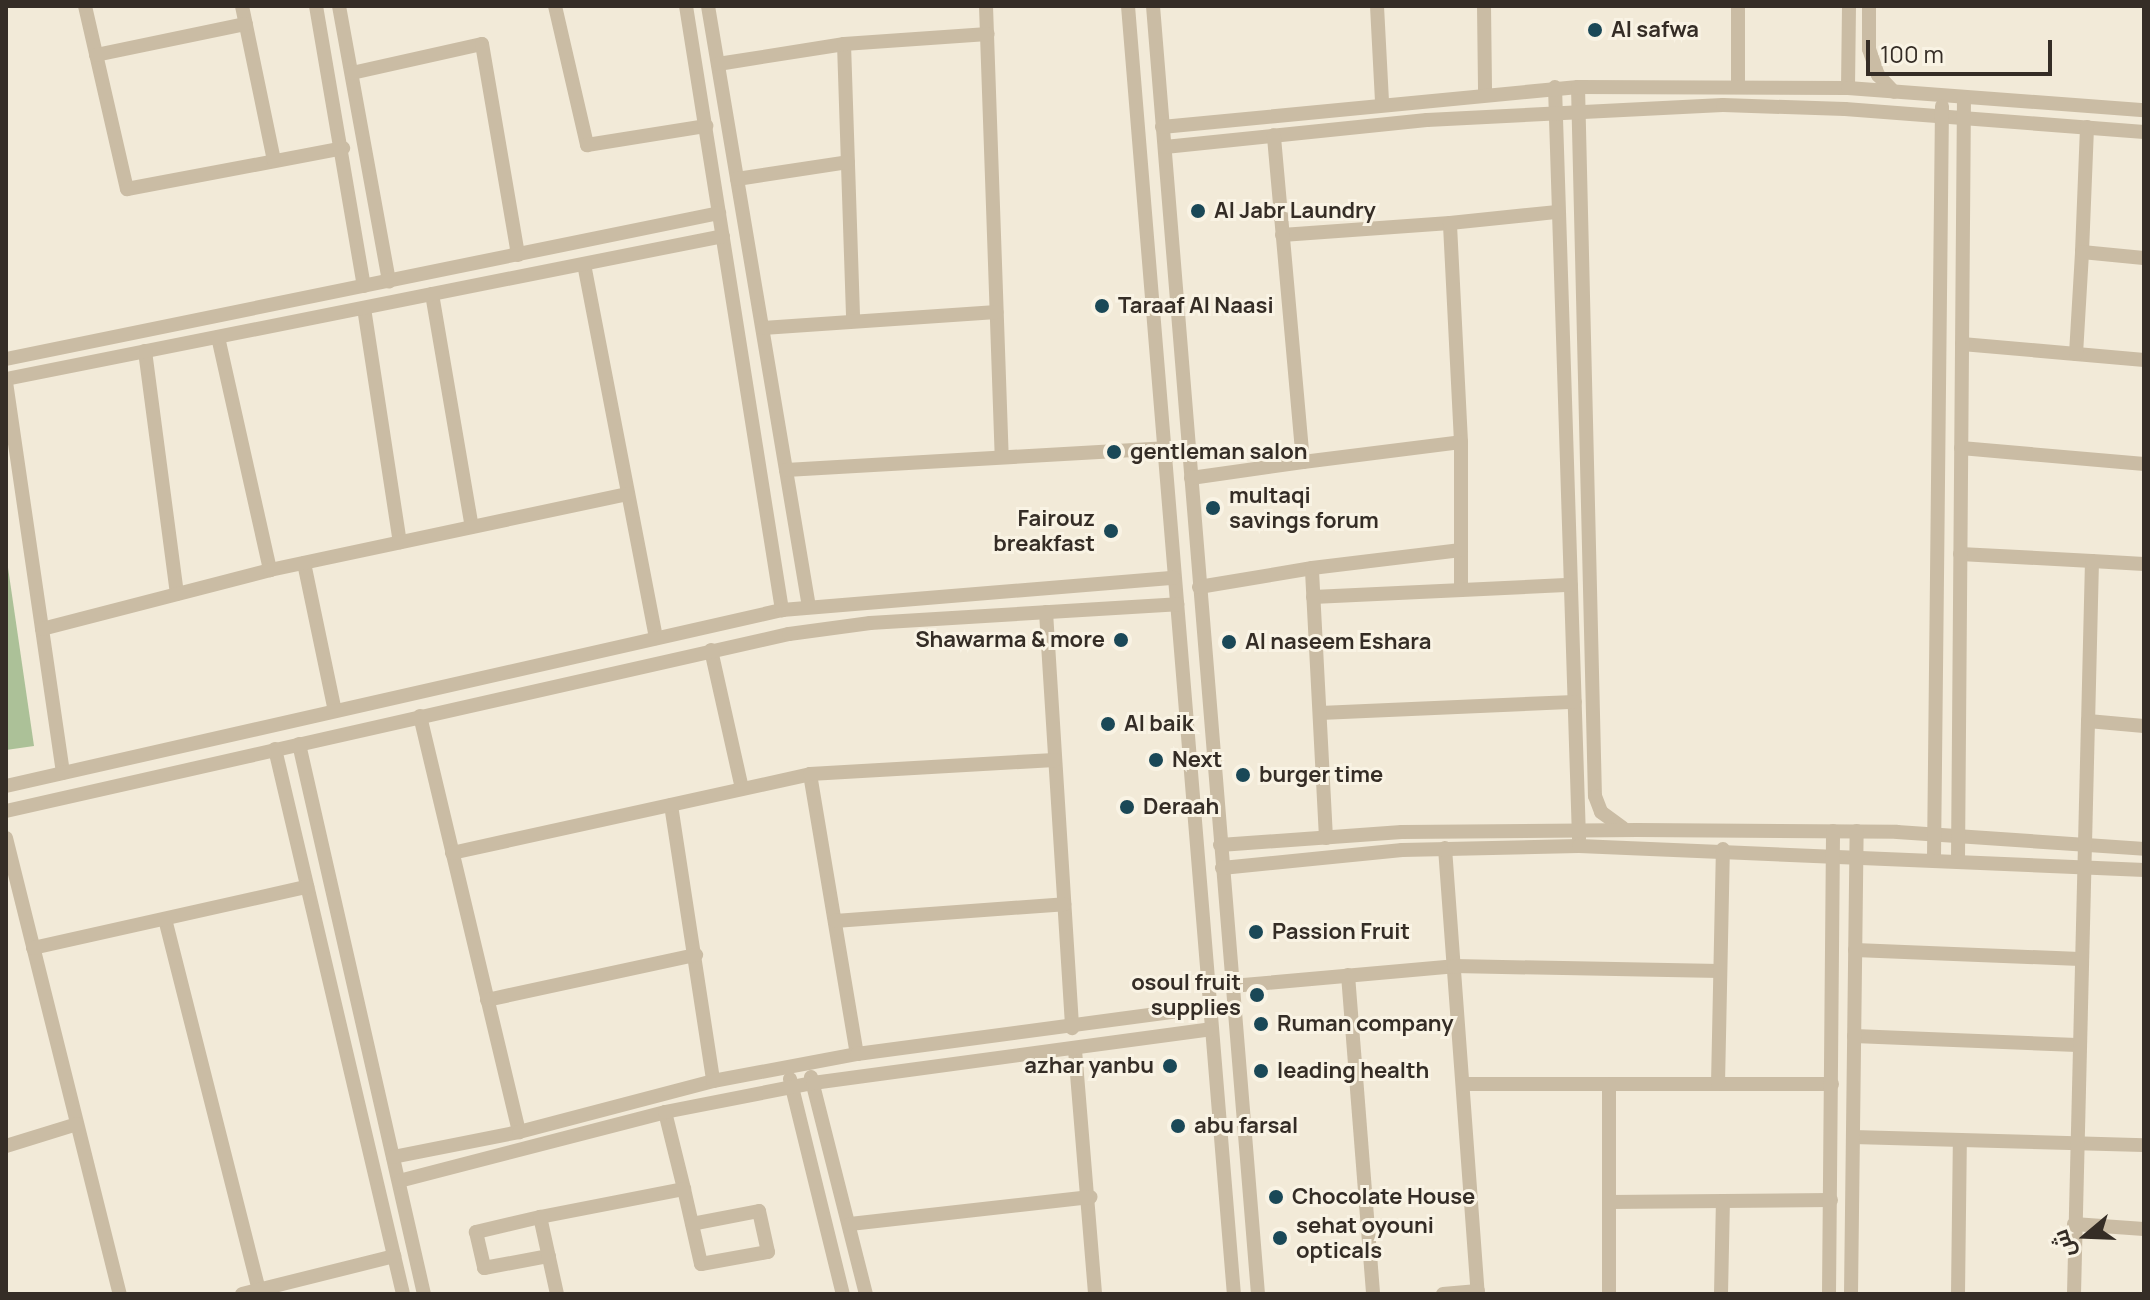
<!DOCTYPE html>
<html>
<head>
<meta charset="utf-8">
<style>
  body { margin:0 }
  #map { position:relative; width:2150px; height:1300px; overflow:hidden; background:#f2ead8; font-family:Manrope,Cairo,sans-serif }
  div>[style] { position:absolute }
  [style*='--x'] { left:calc(var(--x)*1px); top:calc(var(--y)*1px); width:calc(var(--w)*1px); rotate:calc(var(--a)*1deg) }
  .green>* { inset:0; background:#acc198 }
  .minor>* { height:14px; margin:-7px; padding:0 7px; transform-origin:7px; border-radius:7px; background:#cabca4 }
  .dots>* { width:22px; height:22px; translate:-50% -50%; box-sizing:border-box; border:4px solid #f9f3e4; border-radius:50% }
  span { translate:-50% -50%; white-space:nowrap; text-align:center; line-height:1.15; -webkit-text-stroke:6px #f9f3e4; paint-order:stroke }
  .poi-label { font-size:22px; color:#352d26; font-weight:700 }
  .left { translate:0 -50%; text-align:left }
  .right { translate:-100% -50%; text-align:right }
  .frame { position:absolute; inset:0; border:8px solid #352d26; pointer-events:none }
  .north { position:absolute; left:2046px; top:1196px; width:80px; height:80px; -webkit-text-stroke:6px #f9f3e4; paint-order:stroke; rotate:251deg; font-size:22px; font-weight:700; line-height:32px; text-align:center; color:#352d26 }
  .north::after { content:''; display:block; margin:auto; width:28px; height:36px; background:#352d26; clip-path:polygon(50% 0,100% 100%,50% 72%,0 100%) }
  .scale { position:absolute; left:1866px; top:40px; width:186px; height:36px; box-sizing:border-box; border:4px solid #352d26; border-top:0; padding-left:10px; font-size:24px; line-height:28px; white-space:nowrap; color:#352d26; -webkit-text-stroke:6px #f9f3e4; paint-order:stroke }
</style>
</head>
<body>
<div id="map">
  <div class="green">
    <div style="clip-path:polygon(6px 554px,34px 746px,6px 750px)"></div>
  </div>
  <div class="minor">
    <div style="--x:85;--y:6;--w:188;--a:77.1"></div>
    <div style="--x:127;--y:189;--w:220;--a:-10.7"></div>
    <div style="--x:242;--y:6;--w:158;--a:78.3"></div>
    <div style="--x:316;--y:6;--w:284;--a:80.3"></div>
    <div style="--x:339;--y:6;--w:280;--a:79.7"></div>
    <div style="--x:555;--y:6;--w:143;--a:77"></div>
    <div style="--x:587;--y:145;--w:121;--a:-9.1"></div>
    <div style="--x:686;--y:6;--w:612;--a:80.97"></div>
    <div style="--x:708;--y:6;--w:609;--a:80.46"></div>
    <div style="--x:986;--y:6;--w:451;--a:88"></div>
    <div style="--x:1128;--y:6;--w:1292;--a:85.3"></div>
    <div style="--x:1153;--y:6;--w:1292;--a:85.34"></div>
    <div style="--x:1377;--y:6;--w:97;--a:87"></div>
    <div style="--x:1484;--y:6;--w:87;--a:89.3"></div>
    <div style="--x:1869;--y:6;--w:43;--a:90"></div>
    <div style="--x:1869;--y:49;--w:28;--a:71"></div>
    <div style="--x:1878;--y:75;--w:23;--a:47"></div>
    <div style="--x:844;--y:44;--w:276;--a:88.1"></div>
    <div style="--x:96;--y:55;--w:153;--a:-11.7"></div>
    <div style="--x:718;--y:64;--w:128;--a:-9"></div>
    <div style="--x:844;--y:44;--w:144;--a:-4"></div>
    <div style="--x:352;--y:73;--w:133;--a:-12.6"></div>
    <div style="--x:482;--y:44;--w:214;--a:80.3"></div>
    <div style="--x:1738;--y:86;--w:80;--a:-90"></div>
    <div style="--x:1555;--y:87;--w:752;--a:88.17"></div>
    <div style="--x:1578;--y:87;--w:709;--a:88.63"></div>
    <div style="--x:1595;--y:796;--w:17;--a:69"></div>
    <div style="--x:1601;--y:812;--w:27;--a:36"></div>
    <div style="--x:1848;--y:88;--w:82;--a:-89.3"></div>
    <div style="--x:1162;--y:127;--w:418;--a:-5.5"></div>
    <div style="--x:1578;--y:87;--w:270;--a:0.2"></div>
    <div style="--x:1848;--y:88;--w:297;--a:4.3"></div>
    <div style="--x:1165;--y:147;--w:263;--a:-5.9"></div>
    <div style="--x:1427;--y:120;--w:296;--a:-2.9"></div>
    <div style="--x:1723;--y:105;--w:122;--a:1.9"></div>
    <div style="--x:1845;--y:109;--w:300;--a:4.4"></div>
    <div style="--x:737;--y:179;--w:112;--a:-8.7"></div>
    <div style="--x:1282;--y:235;--w:168;--a:-4.1"></div>
    <div style="--x:2082;--y:252;--w:125;--a:-87.7"></div>
    <div style="--x:584;--y:264;--w:381;--a:79.1"></div>
    <div style="--x:432;--y:294;--w:236;--a:80.3"></div>
    <div style="--x:364;--y:308;--w:237;--a:81.3"></div>
    <div style="--x:763;--y:328;--w:234;--a:-3.9"></div>
    <div style="--x:218;--y:337;--w:239;--a:77.4"></div>
    <div style="--x:1962;--y:344;--w:183;--a:5"></div>
    <div style="--x:145;--y:351;--w:245;--a:82.5"></div>
    <div style="--x:2076;--y:354;--w:102;--a:-86.6"></div>
    <div style="--x:2082;--y:252;--w:62;--a:5.5"></div>
    <div style="--x:6;--y:359;--w:728;--a:-11.57"></div>
    <div style="--x:6;--y:379;--w:731;--a:-11.28"></div>
    <div style="--x:6;--y:382;--w:395;--a:81.7"></div>
    <div style="--x:1961;--y:448;--w:184;--a:5"></div>
    <div style="--x:1303;--y:462;--w:159;--a:-7.2"></div>
    <div style="--x:1461;--y:442;--w:219;--a:-92.9"></div>
    <div style="--x:1450;--y:223;--w:108;--a:-5.9"></div>
    <div style="--x:786;--y:470;--w:379;--a:-3.3"></div>
    <div style="--x:1191;--y:478;--w:113;--a:-8.1"></div>
    <div style="--x:1303;--y:462;--w:328;--a:-95.1"></div>
    <div style="--x:1461;--y:550;--w:40;--a:90"></div>
    <div style="--x:1960;--y:554;--w:132;--a:3"></div>
    <div style="--x:2092;--y:561;--w:160;--a:91.4"></div>
    <div style="--x:2088;--y:721;--w:56;--a:5.1"></div>
    <div style="--x:2092;--y:561;--w:52;--a:3.3"></div>
    <div style="--x:304;--y:563;--w:151;--a:78.2"></div>
    <div style="--x:1199;--y:587;--w:115;--a:-9.5"></div>
    <div style="--x:1313;--y:597;--w:258;--a:-2.7"></div>
    <div style="--x:1046;--y:612;--w:417;--a:86.4"></div>
    <div style="--x:42;--y:629;--w:236;--a:-14.5"></div>
    <div style="--x:270;--y:570;--w:366;--a:-12"></div>
    <div style="--x:711;--y:650;--w:142;--a:77.4"></div>
    <div style="--x:1320;--y:713;--w:255;--a:-2.5"></div>
    <div style="--x:420;--y:716;--w:428;--a:76.6"></div>
    <div style="--x:299;--y:744;--w:564;--a:77.2"></div>
    <div style="--x:275;--y:749;--w:560;--a:76.78"></div>
    <div style="--x:810;--y:774;--w:284;--a:80.5"></div>
    <div style="--x:6;--y:786;--w:796;--a:-12.78"></div>
    <div style="--x:782;--y:610;--w:393;--a:-4.7"></div>
    <div style="--x:671;--y:805;--w:279;--a:81.3"></div>
    <div style="--x:6;--y:811;--w:803;--a:-12.74"></div>
    <div style="--x:789;--y:634;--w:82;--a:-7.7"></div>
    <div style="--x:870;--y:623;--w:308;--a:-3.5"></div>
    <div style="--x:6;--y:838;--w:470;--a:76"></div>
    <div style="--x:1326;--y:838;--w:270;--a:-93"></div>
    <div style="--x:1312;--y:568;--w:150;--a:-6.9"></div>
    <div style="--x:1461;--y:550;--w:108;--a:-90"></div>
    <div style="--x:1220;--y:845;--w:182;--a:-4.1"></div>
    <div style="--x:1402;--y:832;--w:235;--a:-0.5"></div>
    <div style="--x:1637;--y:830;--w:260;--a:0.4"></div>
    <div style="--x:1897;--y:832;--w:248;--a:3.9"></div>
    <div style="--x:1445;--y:848;--w:447;--a:85.8"></div>
    <div style="--x:452;--y:853;--w:367;--a:-12.4"></div>
    <div style="--x:810;--y:774;--w:245;--a:-3.3"></div>
    <div style="--x:1934;--y:858;--w:752;--a:-89.39"></div>
    <div style="--x:1958;--y:859;--w:762;--a:-89.55"></div>
    <div style="--x:1222;--y:868;--w:181;--a:-5.7"></div>
    <div style="--x:1402;--y:850;--w:177;--a:-1.3"></div>
    <div style="--x:1579;--y:846;--w:566;--a:2.43"></div>
    <div style="--x:165;--y:919;--w:383;--a:75.8"></div>
    <div style="--x:835;--y:921;--w:230;--a:-4.2"></div>
    <div style="--x:33;--y:948;--w:281;--a:-12.6"></div>
    <div style="--x:1855;--y:950;--w:225;--a:2.3"></div>
    <div style="--x:1348;--y:975;--w:320;--a:85.5"></div>
    <div style="--x:1232;--y:986;--w:223;--a:-5.1"></div>
    <div style="--x:1454;--y:966;--w:266;--a:1.1"></div>
    <div style="--x:487;--y:1000;--w:214;--a:-12.2"></div>
    <div style="--x:1854;--y:1036;--w:223;--a:2.3"></div>
    <div style="--x:1075;--y:1050;--w:245;--a:85.3"></div>
    <div style="--x:811;--y:1077;--w:224;--a:75.8"></div>
    <div style="--x:790;--y:1079;--w:221;--a:76.2"></div>
    <div style="--x:1463;--y:1084;--w:369;--a:0"></div>
    <div style="--x:1609;--y:1084;--w:210;--a:90"></div>
    <div style="--x:1718;--y:1084;--w:235;--a:-88.8"></div>
    <div style="--x:665;--y:1112;--w:79;--a:76.1"></div>
    <div style="--x:1853;--y:1137;--w:291;--a:1.6"></div>
    <div style="--x:6;--y:1146;--w:74;--a:-17.2"></div>
    <div style="--x:393;--y:1157;--w:128;--a:-11.2"></div>
    <div style="--x:519;--y:1132;--w:201;--a:-14.7"></div>
    <div style="--x:713;--y:1081;--w:147;--a:-10.6"></div>
    <div style="--x:857;--y:1054;--w:355;--a:-7.6"></div>
    <div style="--x:399;--y:1181;--w:275;--a:-14.5"></div>
    <div style="--x:665;--y:1112;--w:151;--a:-11.1"></div>
    <div style="--x:813;--y:1083;--w:401;--a:-7.7"></div>
    <div style="--x:1609;--y:1202;--w:222;--a:-0.5"></div>
    <div style="--x:540;--y:1217;--w:66;--a:166.8"></div>
    <div style="--x:476;--y:1232;--w:37;--a:77"></div>
    <div style="--x:484;--y:1268;--w:66;--a:-10.5"></div>
    <div style="--x:850;--y:1224;--w:242;--a:-6.4"></div>
    <div style="--x:2074;--y:1224;--w:70;--a:4.1"></div>
    <div style="--x:242;--y:1294;--w:157;--a:-14"></div>
    <div style="--x:557;--y:1294;--w:79;--a:-102.4"></div>
    <div style="--x:540;--y:1217;--w:147;--a:-11"></div>
    <div style="--x:684;--y:1189;--w:77;--a:77.2"></div>
    <div style="--x:701;--y:1264;--w:68;--a:-10.2"></div>
    <div style="--x:768;--y:1252;--w:42;--a:-102.4"></div>
    <div style="--x:759;--y:1211;--w:68;--a:169"></div>
    <div style="--x:1443;--y:1294;--w:35;--a:-5"></div>
    <div style="--x:1721;--y:1294;--w:93;--a:-88.8"></div>
    <div style="--x:1829;--y:1294;--w:463;--a:-89.5"></div>
    <div style="--x:1851;--y:1294;--w:463;--a:-89.3"></div>
    <div style="--x:1958;--y:1294;--w:154;--a:-89.3"></div>
    <div style="--x:2074;--y:1294;--w:573;--a:-88.6"></div>
  </div>
  <div class="dots">
    <div style="left:1595px;top:30px;background:#1a4857"></div>
    <div style="left:1198px;top:211px;background:#1a4857"></div>
    <div style="left:1102px;top:306px;background:#1a4857"></div>
    <div style="left:1114px;top:452px;background:#1a4857"></div>
    <div style="left:1213px;top:508px;background:#1a4857"></div>
    <div style="left:1111px;top:531px;background:#1a4857"></div>
    <div style="left:1121px;top:640px;background:#1a4857"></div>
    <div style="left:1229px;top:642px;background:#1a4857"></div>
    <div style="left:1108px;top:724px;background:#1a4857"></div>
    <div style="left:1156px;top:760px;background:#1a4857"></div>
    <div style="left:1243px;top:775px;background:#1a4857"></div>
    <div style="left:1127px;top:807px;background:#1a4857"></div>
    <div style="left:1256px;top:932px;background:#1a4857"></div>
    <div style="left:1257px;top:995px;background:#1a4857"></div>
    <div style="left:1261px;top:1024px;background:#1a4857"></div>
    <div style="left:1170px;top:1066px;background:#1a4857"></div>
    <div style="left:1261px;top:1071px;background:#1a4857"></div>
    <div style="left:1178px;top:1126px;background:#1a4857"></div>
    <div style="left:1276px;top:1197px;background:#1a4857"></div>
    <div style="left:1280px;top:1238px;background:#1a4857"></div>
  </div>
  <div class="poi-label">
    <span class="left" style="left:1611px;top:30px">Al safwa</span>
    <span class="left" style="left:1214px;top:211px">Al Jabr Laundry</span>
    <span class="left" style="left:1118px;top:306px">Taraaf Al Naasi</span>
    <span class="left" style="left:1130px;top:452px">gentleman salon</span>
    <span class="left" style="left:1229px;top:508px">multaqi<br>savings forum</span>
    <span class="right" style="left:1095px;top:531px">Fairouz<br>breakfast</span>
    <span class="right" style="left:1105px;top:640px">Shawarma &amp; more</span>
    <span class="left" style="left:1245px;top:642px">Al naseem Eshara</span>
    <span class="left" style="left:1124px;top:724px">Al baik</span>
    <span class="left" style="left:1172px;top:760px">Next</span>
    <span class="left" style="left:1259px;top:775px">burger time</span>
    <span class="left" style="left:1143px;top:807px">Deraah</span>
    <span class="left" style="left:1272px;top:932px">Passion Fruit</span>
    <span class="right" style="left:1241px;top:995px">osoul fruit<br>supplies</span>
    <span class="left" style="left:1277px;top:1024px">Ruman company</span>
    <span class="right" style="left:1154px;top:1066px">azhar yanbu</span>
    <span class="left" style="left:1277px;top:1071px">leading health</span>
    <span class="left" style="left:1194px;top:1126px">abu farsal</span>
    <span class="left" style="left:1292px;top:1197px">Chocolate House</span>
    <span class="left" style="left:1296px;top:1238px">sehat oyouni<br>opticals</span>
  </div>
  <div class="frame"></div>
  <div class="north">ش</div>
  <div class="scale">100 m</div>
</div>
</body>
</html>
